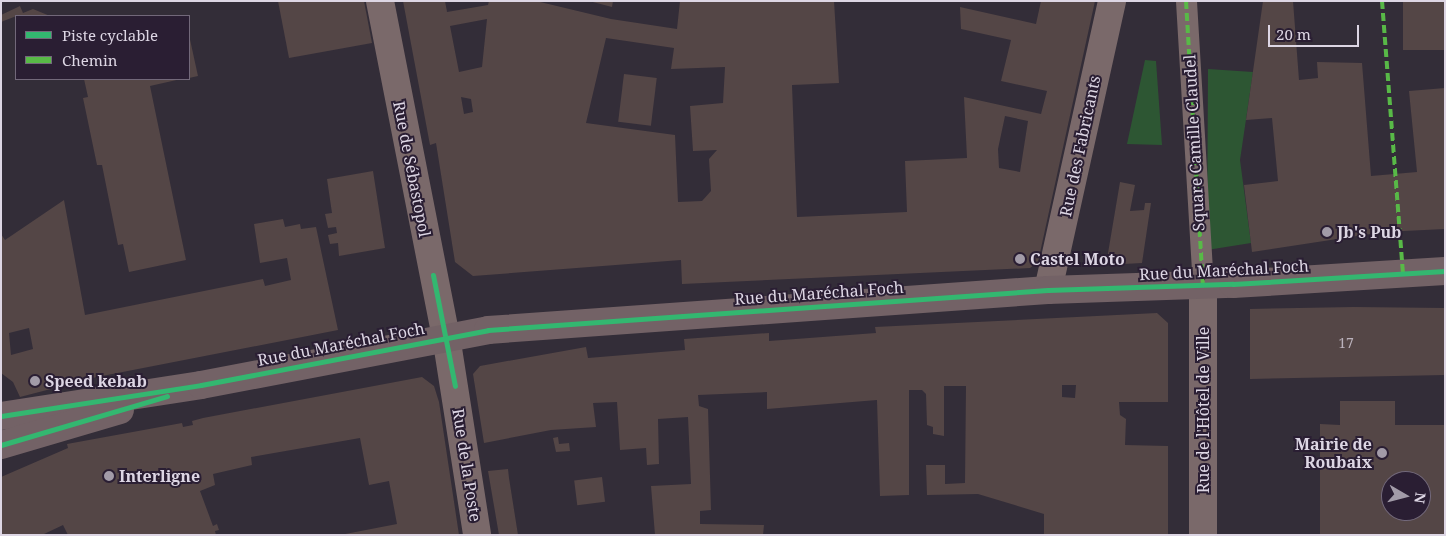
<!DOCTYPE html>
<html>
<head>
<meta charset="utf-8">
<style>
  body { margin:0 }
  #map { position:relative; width:1446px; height:536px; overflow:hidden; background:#332d38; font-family:"Noto Serif",serif }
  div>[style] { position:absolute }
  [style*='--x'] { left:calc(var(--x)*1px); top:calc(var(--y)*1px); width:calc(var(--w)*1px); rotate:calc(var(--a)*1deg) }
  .green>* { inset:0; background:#2d5633 }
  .building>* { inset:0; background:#544646; transform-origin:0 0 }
  .pedestrian>* { height:21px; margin:-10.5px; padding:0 10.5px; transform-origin:10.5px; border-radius:10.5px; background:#7a696a }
  .minor>* { height:28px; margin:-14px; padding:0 14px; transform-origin:14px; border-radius:14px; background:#7a696a }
  .secondary>* { height:28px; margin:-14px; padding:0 14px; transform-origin:14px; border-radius:14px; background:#736266 }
  .quiet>* { height:4px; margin-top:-2px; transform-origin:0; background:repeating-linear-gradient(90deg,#58b947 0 8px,transparent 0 12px) }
  .cycleway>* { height:5px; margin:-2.5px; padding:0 2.5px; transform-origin:2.5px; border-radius:2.5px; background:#33b770 }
  .dots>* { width:14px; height:14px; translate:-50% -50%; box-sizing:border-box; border:2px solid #2a1e33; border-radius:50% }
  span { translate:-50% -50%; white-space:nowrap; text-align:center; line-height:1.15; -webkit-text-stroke:4px #2a1e33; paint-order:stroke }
  .number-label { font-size:14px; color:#bbb2bc }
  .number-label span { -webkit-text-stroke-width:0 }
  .street-label { font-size:16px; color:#ddd6e4 }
  .poi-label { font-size:16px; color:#ddd6e4; font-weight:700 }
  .left { translate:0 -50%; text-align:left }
  .right { translate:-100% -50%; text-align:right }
  .frame { position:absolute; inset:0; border:2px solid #ddd6e4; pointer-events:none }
  .legend { position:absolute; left:15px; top:15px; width:175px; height:65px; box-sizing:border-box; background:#2a1e33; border:1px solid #72687a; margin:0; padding:6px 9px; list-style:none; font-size:15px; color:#ddd6e4 }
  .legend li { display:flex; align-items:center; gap:10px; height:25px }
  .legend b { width:25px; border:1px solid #72687a }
  .north { position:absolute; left:1381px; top:471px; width:50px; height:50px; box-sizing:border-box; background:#2a1e33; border:1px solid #72687a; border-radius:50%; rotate:98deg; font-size:14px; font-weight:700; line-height:20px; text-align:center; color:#ddd6e4 }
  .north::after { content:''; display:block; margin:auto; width:18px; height:22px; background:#a29ba8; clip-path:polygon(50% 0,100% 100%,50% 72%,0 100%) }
  .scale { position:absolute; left:1268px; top:25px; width:91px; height:22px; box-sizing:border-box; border:2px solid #ddd6e4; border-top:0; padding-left:6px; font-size:15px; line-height:18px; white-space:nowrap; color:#ddd6e4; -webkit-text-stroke:4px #2a1e33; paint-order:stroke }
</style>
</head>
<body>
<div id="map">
  <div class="green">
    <div style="clip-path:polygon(1145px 60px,1156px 61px,1162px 145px,1127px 144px)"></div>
    <div style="clip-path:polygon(1208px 69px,1253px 72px,1240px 160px,1251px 243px,1207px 250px)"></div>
  </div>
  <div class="building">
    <div style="clip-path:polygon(278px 1px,364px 1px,372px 43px,289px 58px)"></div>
    <div style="clip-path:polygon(evenodd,403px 1px,445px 1px,447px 12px,488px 5px,489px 1px,536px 1px,611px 19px,677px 29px,680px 1px,834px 1px,839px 83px,792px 85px,797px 217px,907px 212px,905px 161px,967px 158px,964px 97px,1041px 114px,1047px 91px,1001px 81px,1011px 40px,961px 29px,960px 7px,1036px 24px,1041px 1px,1095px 1px,1038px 262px,1030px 268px,682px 284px,681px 260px,473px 276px,455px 262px,436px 143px,430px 145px,403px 1px,487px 19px,482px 67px,459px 72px,450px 26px,487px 19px,403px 1px,606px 38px,674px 48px,671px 69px,725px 67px,723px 103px,690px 106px,693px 151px,717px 150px,709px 159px,711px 191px,702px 201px,678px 202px,675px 135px,586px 123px,606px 38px,403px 1px,461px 97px,471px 99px,473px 112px,464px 114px,461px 97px,403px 1px,1005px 116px,1028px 121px,1020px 172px,999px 168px,998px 149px,1005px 116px)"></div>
    <div style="clip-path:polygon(589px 1px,613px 1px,612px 7px)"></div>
    <div style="clip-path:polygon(1263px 1px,1293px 1px,1299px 80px,1318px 78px,1317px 62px,1362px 63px,1371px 176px,1417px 172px,1409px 91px,1445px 88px,1445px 229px,1383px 232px,1252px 252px,1244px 185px,1278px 181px,1272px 118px,1246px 120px)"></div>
    <div style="left:1403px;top:1px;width:42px;height:49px"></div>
    <div style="clip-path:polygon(20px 6px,23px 13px,33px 9px,50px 16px,19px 15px,1px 22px,1px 15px)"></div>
    <div style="clip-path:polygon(189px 35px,198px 76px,189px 78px)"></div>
    <div style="left:624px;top:74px;width:33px;height:48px;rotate:7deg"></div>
    <div style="clip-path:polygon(84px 79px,181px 79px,150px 86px,186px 260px,129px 272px,123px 244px,118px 245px,102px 165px,97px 165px,83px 98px,88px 97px)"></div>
    <div style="clip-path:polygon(373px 171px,385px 248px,339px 256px,338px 243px,330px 244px,328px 235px,337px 233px,336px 227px,328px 228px,325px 214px,332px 213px,327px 179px)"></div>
    <div style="clip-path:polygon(1120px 182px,1135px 185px,1130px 211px,1144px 210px,1145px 203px,1151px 203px,1142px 263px,1106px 265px)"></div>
    <div style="clip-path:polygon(evenodd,64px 200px,85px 315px,263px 279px,265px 286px,291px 280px,287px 258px,260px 263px,254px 224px,283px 219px,285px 227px,300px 224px,301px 229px,316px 227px,338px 330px,97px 377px,20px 397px,13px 382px,1px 373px,1px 234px,5px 240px,64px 200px,29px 328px,33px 349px,11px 355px,9px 333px,29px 328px)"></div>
    <div style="clip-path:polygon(1354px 307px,1445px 308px,1445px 375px,1250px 379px,1250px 309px)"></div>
    <div style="clip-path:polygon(evenodd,1157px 313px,1168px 323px,1168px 402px,1119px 402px,1120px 415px,1126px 419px,1125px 445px,1168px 446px,1168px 535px,1044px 535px,1044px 514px,978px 494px,927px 495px,926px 465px,945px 465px,945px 484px,965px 483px,966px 386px,944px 386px,944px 436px,933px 434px,933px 427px,927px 425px,926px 394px,922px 390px,909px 390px,909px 495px,880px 496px,877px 400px,767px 409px,767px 392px,698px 395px,699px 406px,708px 409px,711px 510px,700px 511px,700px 524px,764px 525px,763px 535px,655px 535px,651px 486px,691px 484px,688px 417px,658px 419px,659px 464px,647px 465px,646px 448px,620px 450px,617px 402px,593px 403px,596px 427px,551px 430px,484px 443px,473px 374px,480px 366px,586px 347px,588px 358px,685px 350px,684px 339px,769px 333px,769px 341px,876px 333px,875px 327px,1157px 313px,1062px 385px,1076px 385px,1075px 398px,1062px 397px,1062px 385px)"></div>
    <div style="clip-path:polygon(422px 377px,434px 386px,439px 402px,459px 535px,340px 535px,397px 524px,389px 481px,369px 485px,360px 438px,251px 457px,252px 465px,213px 474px,215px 485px,200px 491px,213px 526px,217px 524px,219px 530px,215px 531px,216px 535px,68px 535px,63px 525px,42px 535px,1px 535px,1px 477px,68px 448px,67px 444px,182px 423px,183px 427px,193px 425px,192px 421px,203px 418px)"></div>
    <div style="clip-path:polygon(evenodd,1340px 401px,1395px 401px,1395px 425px,1445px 425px,1445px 535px,1320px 535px,1320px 424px,1340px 425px,1340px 401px,1391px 481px,1421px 481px,1421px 511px,1391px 511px,1391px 481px)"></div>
    <div style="clip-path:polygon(558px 437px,559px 444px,569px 443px,570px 451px,556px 452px,553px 438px)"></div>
    <div style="clip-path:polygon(508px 469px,509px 478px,518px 535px,499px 535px,488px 471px)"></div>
    <div style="left:602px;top:477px;width:25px;height:28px;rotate:83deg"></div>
  </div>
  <div class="pedestrian">
    <div style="--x:1186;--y:1;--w:285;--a:86.6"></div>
  </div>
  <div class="minor">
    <div style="--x:380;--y:1;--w:341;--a:78.9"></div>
    <div style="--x:446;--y:336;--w:201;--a:81.1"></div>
    <div style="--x:1048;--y:290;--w:296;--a:-77.5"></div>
    <div style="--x:1203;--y:535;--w:250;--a:-90"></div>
  </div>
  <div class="secondary">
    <div style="--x:1;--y:416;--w:202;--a:-8.8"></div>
    <div style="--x:201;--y:385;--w:292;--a:-10.8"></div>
    <div style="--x:488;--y:330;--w:561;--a:-4.09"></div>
    <div style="--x:1048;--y:290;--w:185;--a:-1.9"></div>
    <div style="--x:1233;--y:284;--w:212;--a:-3.5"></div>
    <div style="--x:1;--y:445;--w:124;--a:-16.4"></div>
  </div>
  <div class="quiet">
    <div style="--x:1186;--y:1;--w:285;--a:86.6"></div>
    <div style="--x:1382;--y:1;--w:272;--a:85.6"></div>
  </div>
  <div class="cycleway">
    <div style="--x:433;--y:275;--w:113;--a:78.8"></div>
    <div style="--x:1;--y:416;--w:202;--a:-8.8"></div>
    <div style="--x:201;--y:385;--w:292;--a:-10.8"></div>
    <div style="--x:488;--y:330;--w:561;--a:-4.09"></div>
    <div style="--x:1048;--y:290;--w:185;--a:-1.9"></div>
    <div style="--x:1233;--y:284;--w:212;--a:-3.5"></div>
    <div style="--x:1;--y:445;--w:173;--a:-16.4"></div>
  </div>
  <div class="dots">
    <div style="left:1327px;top:232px;background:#a29ba8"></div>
    <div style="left:1020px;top:259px;background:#a29ba8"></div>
    <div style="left:35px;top:381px;background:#a29ba8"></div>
    <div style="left:1382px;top:453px;background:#a29ba8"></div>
    <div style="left:109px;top:476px;background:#a29ba8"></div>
  </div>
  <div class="number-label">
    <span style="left:1346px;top:343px">17</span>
  </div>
  <div class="street-label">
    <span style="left:1194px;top:143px;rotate:-93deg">Square Camille Claudel</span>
    <span style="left:1080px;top:146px;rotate:-78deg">Rue des Fabricants</span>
    <span style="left:412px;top:169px;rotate:79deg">Rue de Sébastopol</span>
    <span style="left:1224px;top:270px;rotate:-3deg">Rue du Maréchal Foch</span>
    <span style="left:819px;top:293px;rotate:-4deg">Rue du Maréchal Foch</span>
    <span style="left:341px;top:344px;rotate:-11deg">Rue du Maréchal Foch</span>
    <span style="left:1203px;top:410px;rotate:-90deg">Rue de l'Hôtel de Ville</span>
    <span style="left:467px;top:465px;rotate:81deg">Rue de la Poste</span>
  </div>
  <div class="poi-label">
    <span class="left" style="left:1337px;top:232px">Jb's Pub</span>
    <span class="left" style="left:1030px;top:259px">Castel Moto</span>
    <span class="left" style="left:45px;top:381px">Speed kebab</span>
    <span class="right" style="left:1372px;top:453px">Mairie de<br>Roubaix</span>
    <span class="left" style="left:119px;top:476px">Interligne</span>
  </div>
  <div class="frame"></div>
  <ul class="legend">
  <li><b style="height:6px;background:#33b770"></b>Piste cyclable</li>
  <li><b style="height:6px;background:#58b947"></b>Chemin</li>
  </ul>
  <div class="north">N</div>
  <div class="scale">20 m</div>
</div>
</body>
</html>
